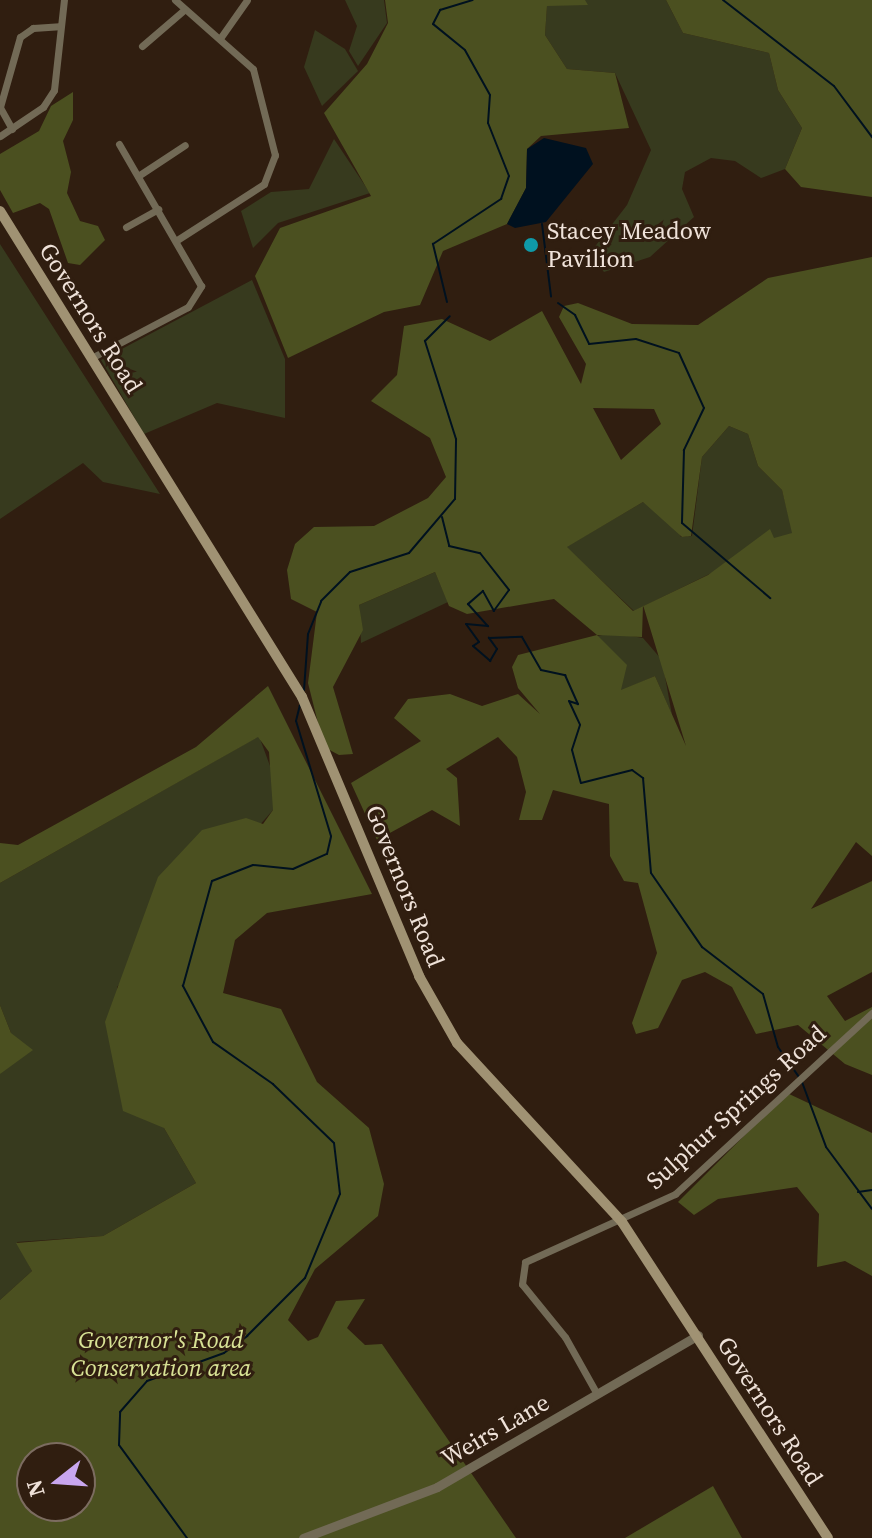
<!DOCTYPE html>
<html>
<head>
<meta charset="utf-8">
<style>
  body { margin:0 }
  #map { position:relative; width:872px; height:1538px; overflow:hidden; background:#301e10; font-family:"Source Serif 4",serif }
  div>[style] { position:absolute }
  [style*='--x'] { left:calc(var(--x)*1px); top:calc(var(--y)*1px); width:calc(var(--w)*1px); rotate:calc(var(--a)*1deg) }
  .green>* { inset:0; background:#373a1e }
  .forest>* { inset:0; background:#4b5020 }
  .water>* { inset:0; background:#00111f }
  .stream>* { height:2px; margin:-1px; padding:0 1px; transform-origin:1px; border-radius:1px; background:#00111f }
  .minor>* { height:7px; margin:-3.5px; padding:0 3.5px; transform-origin:3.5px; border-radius:3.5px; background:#726a56 }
  .tertiary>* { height:9px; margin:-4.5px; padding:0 4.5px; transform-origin:4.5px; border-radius:4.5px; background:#726a56 }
  .secondary>* { height:10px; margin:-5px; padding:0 5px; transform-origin:5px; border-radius:5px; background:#a09273 }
  .dots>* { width:22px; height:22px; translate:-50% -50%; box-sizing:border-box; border:4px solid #301e10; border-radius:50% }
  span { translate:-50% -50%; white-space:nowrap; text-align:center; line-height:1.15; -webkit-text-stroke:6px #301e10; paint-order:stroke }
  .poi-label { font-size:24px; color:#efe2d9 }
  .left { translate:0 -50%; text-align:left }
  .street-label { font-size:24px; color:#efe2d9 }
  .park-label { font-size:24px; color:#d8e295; font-style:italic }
  .north { position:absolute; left:16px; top:1442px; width:80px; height:80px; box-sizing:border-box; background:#301e10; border:2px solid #7c6c60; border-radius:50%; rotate:253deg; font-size:22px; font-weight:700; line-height:32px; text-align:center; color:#efe2d9 }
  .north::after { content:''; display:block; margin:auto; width:28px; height:36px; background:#c8a6ef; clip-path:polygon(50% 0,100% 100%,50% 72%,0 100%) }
</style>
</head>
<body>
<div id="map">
  <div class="green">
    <div style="clip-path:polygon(345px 0,384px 0,387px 23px,358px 66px,349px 51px,357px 26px)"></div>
    <div style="clip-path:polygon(585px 0,666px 0,683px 33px,769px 53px,778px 90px,802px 128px,785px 169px,761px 178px,735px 161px,711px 158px,685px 172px,682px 189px,694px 217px,650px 257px,604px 272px,590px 253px,627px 205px,651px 150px,615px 73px,567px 69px,545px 35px,547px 5px)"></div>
    <div style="clip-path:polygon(315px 30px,345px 49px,358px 71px,322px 106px,304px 67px)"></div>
    <div style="clip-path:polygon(334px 139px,370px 193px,278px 223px,253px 248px,241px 211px,271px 192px,309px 189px)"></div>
    <div style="clip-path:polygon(0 244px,160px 494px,103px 482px,83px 463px,0 519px)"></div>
    <div style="clip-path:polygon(252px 280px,285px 359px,285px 418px,217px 403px,144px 434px,101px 360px)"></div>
    <div style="clip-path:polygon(729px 426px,748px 434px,758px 466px,782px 490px,793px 533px,634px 611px,566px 547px,643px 502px,664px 506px,681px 537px,692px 536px,702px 457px)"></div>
    <div style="clip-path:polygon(435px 572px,448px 602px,361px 643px,359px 605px)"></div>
    <div style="clip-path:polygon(613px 633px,643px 638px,662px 660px,672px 715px,655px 676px,621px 691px,597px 636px)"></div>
    <div style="clip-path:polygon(259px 736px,273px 774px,273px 810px,117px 987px,164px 1128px,196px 1183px,103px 1236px,17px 1242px,32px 1271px,0 1300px,0 1074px,11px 1033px,0 1005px,0 883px)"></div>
  </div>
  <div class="forest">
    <div style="clip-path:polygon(385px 0,585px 0,588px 5px,547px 6px,545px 35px,567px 69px,615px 73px,629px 128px,541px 136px,527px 149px,526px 188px,507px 224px,443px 251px,420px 305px,384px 312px,288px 358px,255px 276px,280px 228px,371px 196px,324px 113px,367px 64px,388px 23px)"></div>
    <div style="clip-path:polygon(666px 0,872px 0,872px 197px,801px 187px,785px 169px,802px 128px,778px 90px,769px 53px,683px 33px)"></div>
    <div style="clip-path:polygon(73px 92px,73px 120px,63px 141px,71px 172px,67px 193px,80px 221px,98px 226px,105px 240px,80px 265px,68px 263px,49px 209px,40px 203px,13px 213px,0 190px,0 154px,39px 131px,51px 106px)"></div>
    <div style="clip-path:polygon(evenodd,872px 257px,872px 856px,856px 842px,811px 909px,872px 881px,872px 972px,827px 996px,845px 1021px,872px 1007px,872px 1075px,845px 1064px,798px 1025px,756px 1034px,732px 987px,705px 972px,682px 980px,658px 1028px,636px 1034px,632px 1023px,657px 953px,638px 883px,624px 881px,610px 856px,609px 804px,553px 790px,542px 820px,519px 820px,526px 792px,517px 757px,498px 737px,446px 769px,457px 778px,460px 826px,432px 810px,377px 840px,351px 783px,421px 741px,394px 718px,408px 699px,450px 694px,482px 706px,518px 694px,540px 714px,518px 688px,512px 667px,518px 655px,597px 635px,554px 599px,467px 614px,449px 606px,435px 572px,359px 605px,363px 630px,333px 687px,353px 754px,339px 755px,324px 747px,308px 683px,317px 612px,291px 599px,287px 570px,295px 544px,314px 527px,374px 526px,428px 498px,446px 477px,430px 438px,371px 401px,397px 375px,404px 326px,442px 319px,490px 341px,542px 311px,581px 384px,586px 364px,559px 317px,564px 306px,578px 303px,632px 324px,698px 325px,768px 278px,872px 257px,593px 408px,654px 409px,661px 424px,621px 460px,593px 408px,872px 257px,729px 426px,748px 434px,758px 466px,782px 490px,792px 533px,774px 538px,770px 529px,708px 575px,633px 611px,567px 547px,643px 502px,682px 537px,691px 536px,702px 457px,729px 426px,872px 257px,643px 605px,686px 746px,655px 676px,621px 690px,627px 665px,597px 635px,642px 637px,643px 605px)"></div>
    <div style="clip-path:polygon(evenodd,268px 686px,372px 894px,267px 913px,235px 940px,223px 993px,281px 1009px,317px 1082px,369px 1128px,384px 1184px,378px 1216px,315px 1269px,288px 1320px,308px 1341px,318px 1337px,336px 1301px,365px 1299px,347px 1328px,365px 1345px,382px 1344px,516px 1538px,0 1538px,0 1300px,32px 1271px,16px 1243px,103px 1236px,196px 1183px,164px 1128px,123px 1111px,105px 1022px,158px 877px,202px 830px,246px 818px,263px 824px,273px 810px,269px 752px,258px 737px,0 883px,0 843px,18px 845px,196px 747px,268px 686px,32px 1458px,80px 1458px,80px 1506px,32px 1506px,32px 1458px)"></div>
    <div style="clip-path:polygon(0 1005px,11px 1033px,33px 1050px,0 1074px)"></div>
    <div style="clip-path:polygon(787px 1093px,872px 1133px,872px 1276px,845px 1261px,817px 1267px,819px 1214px,797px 1187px,718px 1199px,694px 1215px,678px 1202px)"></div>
    <div style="clip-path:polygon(713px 1486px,742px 1538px,625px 1538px)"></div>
  </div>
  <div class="water">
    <div style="clip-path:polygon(544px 138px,586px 148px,593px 164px,546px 222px,515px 228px,507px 224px,526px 188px,527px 149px)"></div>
  </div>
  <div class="stream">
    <div style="--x:723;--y:0;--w:140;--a:37.8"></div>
    <div style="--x:834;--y:86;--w:64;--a:53.3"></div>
    <div style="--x:542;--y:224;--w:73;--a:82.9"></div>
    <div style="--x:447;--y:302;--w:60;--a:-103.6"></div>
    <div style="--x:433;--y:244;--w:82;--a:-33.5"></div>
    <div style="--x:501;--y:199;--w:24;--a:-71"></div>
    <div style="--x:509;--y:176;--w:57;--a:-111.6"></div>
    <div style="--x:488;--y:123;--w:28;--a:-86"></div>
    <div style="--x:490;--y:95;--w:51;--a:-119.1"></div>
    <div style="--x:465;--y:50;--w:41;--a:-140.9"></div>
    <div style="--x:433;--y:24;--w:16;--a:-63"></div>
    <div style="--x:440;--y:10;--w:34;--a:-17"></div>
    <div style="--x:558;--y:303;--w:21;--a:35"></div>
    <div style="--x:575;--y:315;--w:32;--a:64"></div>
    <div style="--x:589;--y:344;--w:47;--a:-6.1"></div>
    <div style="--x:636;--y:339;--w:45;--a:18"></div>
    <div style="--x:679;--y:353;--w:60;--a:65.6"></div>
    <div style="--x:704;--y:408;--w:47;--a:115.5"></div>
    <div style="--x:684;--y:450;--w:73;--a:91.6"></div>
    <div style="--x:682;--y:523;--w:116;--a:40.4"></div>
    <div style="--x:442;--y:517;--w:30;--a:76"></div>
    <div style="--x:449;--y:546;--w:32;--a:13"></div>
    <div style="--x:480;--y:553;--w:47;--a:51.9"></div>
    <div style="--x:509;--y:590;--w:26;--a:126"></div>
    <div style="--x:494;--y:611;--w:23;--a:-119"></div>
    <div style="--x:483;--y:591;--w:20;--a:139"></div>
    <div style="--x:468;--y:604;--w:30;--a:48"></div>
    <div style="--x:488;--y:626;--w:22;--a:-175"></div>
    <div style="--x:466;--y:624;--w:22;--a:54"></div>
    <div style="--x:479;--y:642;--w:7;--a:146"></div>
    <div style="--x:473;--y:646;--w:23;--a:41"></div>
    <div style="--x:490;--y:661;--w:14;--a:-60"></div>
    <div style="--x:497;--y:649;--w:14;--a:-126"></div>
    <div style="--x:489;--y:638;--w:33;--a:-2"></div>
    <div style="--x:522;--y:637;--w:38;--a:60"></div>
    <div style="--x:541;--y:670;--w:25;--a:12"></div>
    <div style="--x:565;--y:675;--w:32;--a:66"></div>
    <div style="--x:578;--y:704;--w:9;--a:-162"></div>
    <div style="--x:569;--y:701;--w:26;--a:65"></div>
    <div style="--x:580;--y:725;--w:26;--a:108"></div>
    <div style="--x:572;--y:750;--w:34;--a:75"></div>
    <div style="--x:581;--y:783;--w:53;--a:-14.3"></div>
    <div style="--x:632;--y:770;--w:14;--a:36"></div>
    <div style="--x:643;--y:778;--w:95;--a:85.2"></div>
    <div style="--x:651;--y:873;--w:90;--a:55.4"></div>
    <div style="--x:702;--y:947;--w:77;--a:37.6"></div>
    <div style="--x:763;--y:994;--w:55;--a:74.2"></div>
    <div style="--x:778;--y:1047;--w:37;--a:55"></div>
    <div style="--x:304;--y:690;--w:56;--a:-85.9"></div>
    <div style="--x:308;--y:634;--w:35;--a:-68"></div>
    <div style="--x:321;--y:601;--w:41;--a:-45"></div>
    <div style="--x:350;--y:572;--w:62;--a:-17.9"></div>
    <div style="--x:409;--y:553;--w:71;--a:-49.6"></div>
    <div style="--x:455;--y:499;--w:60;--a:-89"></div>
    <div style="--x:456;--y:439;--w:103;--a:-107.6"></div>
    <div style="--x:425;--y:341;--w:35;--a:-45"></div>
    <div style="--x:802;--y:1082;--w:69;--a:69.7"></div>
    <div style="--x:826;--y:1147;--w:77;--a:53.4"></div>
    <div style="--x:858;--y:1192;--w:14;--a:-8"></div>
    <div style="--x:187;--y:1538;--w:115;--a:-126.2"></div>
    <div style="--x:119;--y:1445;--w:33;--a:-88"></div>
    <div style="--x:120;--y:1412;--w:41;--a:-48.9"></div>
    <div style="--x:147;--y:1381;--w:82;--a:-20"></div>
    <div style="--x:224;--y:1353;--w:29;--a:-36"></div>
    <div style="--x:247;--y:1336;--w:82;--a:-45"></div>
    <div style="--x:305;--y:1278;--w:91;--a:-67.4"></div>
    <div style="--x:340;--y:1194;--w:51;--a:-96.7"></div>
    <div style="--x:334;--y:1143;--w:85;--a:-136"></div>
    <div style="--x:273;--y:1084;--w:73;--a:-145"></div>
    <div style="--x:213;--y:1042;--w:64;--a:-118.2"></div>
    <div style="--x:183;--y:986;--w:109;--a:-74.6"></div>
    <div style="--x:212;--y:881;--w:44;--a:-21.3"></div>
    <div style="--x:253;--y:865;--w:40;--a:5.7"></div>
    <div style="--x:293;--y:869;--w:37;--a:-24"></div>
    <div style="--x:327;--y:854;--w:18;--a:-77"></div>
    <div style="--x:331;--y:836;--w:120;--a:-106.9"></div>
    <div style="--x:296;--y:721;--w:16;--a:-76"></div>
  </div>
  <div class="minor">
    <div style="--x:175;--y:0;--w:104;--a:41.5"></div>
    <div style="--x:253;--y:69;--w:89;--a:75.7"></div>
    <div style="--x:275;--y:155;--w:31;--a:111"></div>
    <div style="--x:264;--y:184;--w:103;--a:147.2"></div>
    <div style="--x:221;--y:37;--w:45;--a:-54.9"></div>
    <div style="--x:142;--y:46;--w:55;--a:-40.6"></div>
    <div style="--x:12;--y:129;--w:25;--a:-119"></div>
    <div style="--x:0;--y:107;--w:73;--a:-74.1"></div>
    <div style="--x:20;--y:37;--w:16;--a:-35"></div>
    <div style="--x:33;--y:28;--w:26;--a:-4"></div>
    <div style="--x:0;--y:136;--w:52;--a:-34"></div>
    <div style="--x:43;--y:107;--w:20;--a:-57"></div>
    <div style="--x:54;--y:90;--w:91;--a:-83.7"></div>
    <div style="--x:138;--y:176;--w:56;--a:-33.4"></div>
    <div style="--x:126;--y:227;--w:37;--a:-29"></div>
    <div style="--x:93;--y:357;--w:107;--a:-27.8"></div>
    <div style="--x:188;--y:307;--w:25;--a:-58"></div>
    <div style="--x:201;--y:286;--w:164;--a:-120"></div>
    <div style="--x:597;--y:1394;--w:65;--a:-119.3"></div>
    <div style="--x:565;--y:1337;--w:68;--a:-129.1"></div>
    <div style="--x:522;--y:1284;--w:22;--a:-82"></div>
    <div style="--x:525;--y:1262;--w:165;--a:-24.4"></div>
    <div style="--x:675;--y:1194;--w:268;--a:-42.6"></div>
  </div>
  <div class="tertiary">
    <div style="--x:303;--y:1538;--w:143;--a:-20.8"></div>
    <div style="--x:437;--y:1487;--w:302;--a:-30.2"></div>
  </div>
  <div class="secondary">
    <div style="--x:0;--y:211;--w:572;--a:58.14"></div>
    <div style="--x:302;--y:697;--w:303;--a:67.2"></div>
    <div style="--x:419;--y:976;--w:77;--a:60.4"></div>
    <div style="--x:457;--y:1043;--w:243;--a:47.3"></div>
    <div style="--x:622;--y:1222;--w:377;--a:56.9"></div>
  </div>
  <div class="dots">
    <div style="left:531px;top:245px;background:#0f9aa8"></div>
  </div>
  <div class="poi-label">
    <span class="left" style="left:547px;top:245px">Stacey Meadow<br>Pavilion</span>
  </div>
  <div class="street-label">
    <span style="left:91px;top:318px;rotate:58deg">Governors Road</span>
    <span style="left:405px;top:886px;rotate:68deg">Governors Road</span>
    <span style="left:736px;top:1107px;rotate:-42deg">Sulphur Springs Road</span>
    <span style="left:770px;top:1411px;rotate:57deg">Governors Road</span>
    <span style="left:495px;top:1430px;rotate:-30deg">Weirs Lane</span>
  </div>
  <div class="park-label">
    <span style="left:161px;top:1354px">Governor's Road<br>Conservation area</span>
  </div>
  <div class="north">N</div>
</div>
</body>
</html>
